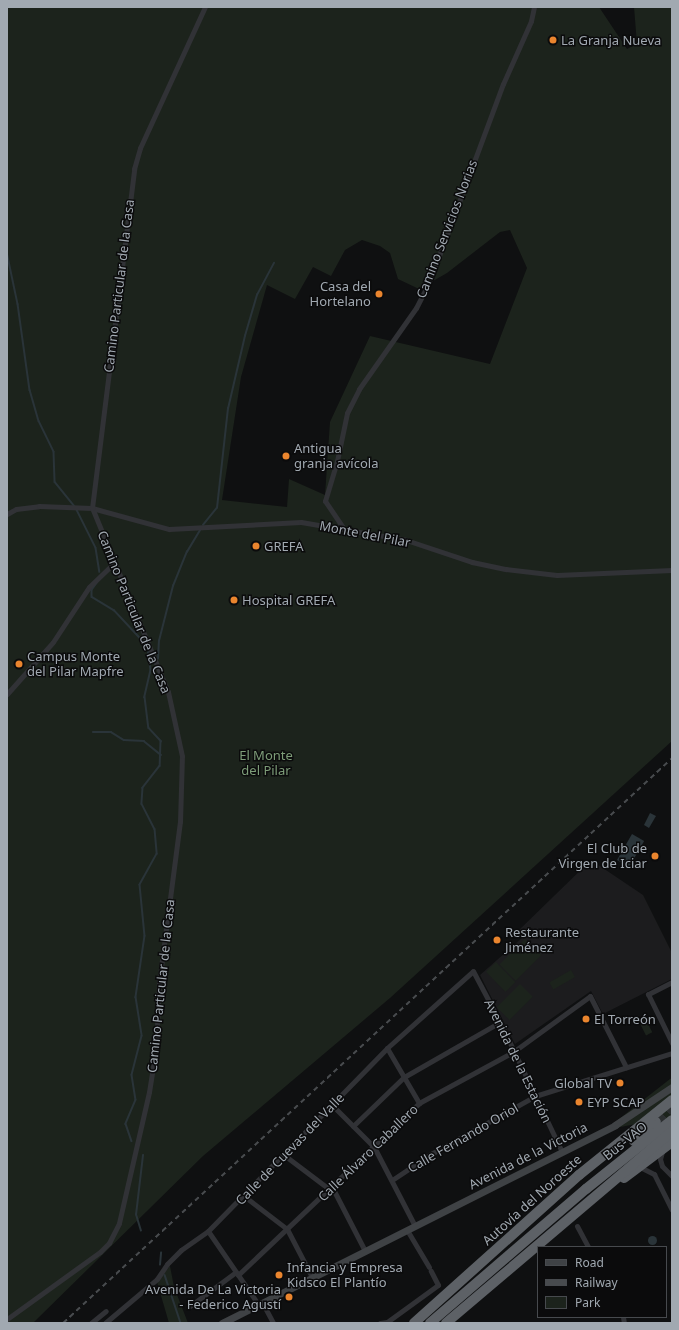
<!DOCTYPE html>
<html>
<head>
<meta charset="utf-8">
<style>
  body { margin:0 }
  #map { position:relative; width:679px; height:1330px; overflow:hidden; background:#0f1011; font-family:"Noto Sans",sans-serif }
  div>[style] { position:absolute }
  [style*='--x'] { left:calc(var(--x)*1px); top:calc(var(--y)*1px); width:calc(var(--w)*1px); rotate:calc(var(--a)*1deg) }
  .built>* { inset:0; background:#1c1c1e }
  .green>* { inset:0; background:#1c231c; transform-origin:0 0 }
  .water>* { inset:0; background:#2a3439; transform-origin:0 0 }
  .round { border-radius:50% }
  .stream>* { height:1.5px; margin:-0.75px; padding:0 0.75px; transform-origin:0.75px; border-radius:0.75px; background:#2a3439 }
  .highway-tunnel>* { height:10px; margin-top:-5px; transform-origin:0; background:repeating-linear-gradient(90deg,#2c2f31 0 10px,transparent 0 15px) }
  .street>* { height:5px; margin:-2.5px; padding:0 2.5px; transform-origin:2.5px; border-radius:2.5px; background:#313236 }
  .secondary>* { height:7px; margin:-3.5px; padding:0 3.5px; transform-origin:3.5px; border-radius:3.5px; background:#3f4245 }
  .highway>* { height:10px; margin:-5px; padding:0 5px; transform-origin:5px; border-radius:5px; background:#5d6166 }
  .rail>* { height:1.5px; margin-top:-0.75px; transform-origin:0; background:repeating-linear-gradient(90deg,#484b4e 0 5px,transparent 0 9px) }
  .dots>* { width:11px; height:11px; translate:-50% -50%; box-sizing:border-box; border:2px solid #0b0b0c; border-radius:50% }
  span { translate:-50% -50%; white-space:nowrap; text-align:center; line-height:1.15; -webkit-text-stroke:3px #0b0b0c; paint-order:stroke }
  .poi-label { font-size:13px; color:#a1a9b1 }
  .left { translate:0 -50%; text-align:left }
  .right { translate:-100% -50%; text-align:right }
  .street-label { font-size:13px; color:#a1a9b1 }
  .park-label { font-size:13px; color:#7d9c78 }
  .frame { position:absolute; inset:0; border:8px solid #a1a9b1; pointer-events:none }
  .legend { position:absolute; left:537px; top:1246px; width:130px; height:72px; box-sizing:border-box; background:#0b0b0c; border:1px solid #474a4e; margin:0; padding:5px 7px; list-style:none; font-size:12px; color:#a1a9b1 }
  .legend li { display:flex; align-items:center; gap:8px; height:20px }
  .legend b { width:20px; border:1px solid #474a4e }
</style>
</head>
<body>
<div id="map">
  <div class="built">
    <div style="clip-path:polygon(591px 860px,643px 895px,672px 953px,672px 979px,603px 1014px,591px 991px,515px 1044px,480px 975px,523px 937px,518px 931px)"></div>
  </div>
  <div class="green">
    <div style="clip-path:polygon(evenodd,7px 7px,599px 7px,627px 49px,637px 44px,634px 7px,672px 7px,672px 741px,390px 998px,203px 1156px,33px 1323px,7px 1323px,7px 7px,510px 230px,527px 268px,490px 364px,370px 336px,330px 422px,325px 495px,289px 479px,287px 507px,222px 500px,241px 377px,267px 285px,295px 299px,313px 267px,331px 276px,345px 250px,362px 240px,380px 246px,390px 253px,398px 279px,419px 289px,447px 273px,500px 232px,510px 230px)"></div>
    <div style="left:525px;top:939px;width:23px;height:36px;rotate:45deg"></div>
    <div style="left:496px;top:962px;width:28px;height:14px;rotate:46deg"></div>
    <div style="left:571px;top:970px;width:8px;height:25px;rotate:60deg"></div>
    <div style="left:520px;top:984px;width:18px;height:33px;rotate:45deg"></div>
    <div style="left:645px;top:1018px;width:16px;height:7px;rotate:63deg"></div>
    <div style="clip-path:polygon(672px 1078px,672px 1117px,605px 1130px,670px 1079px)"></div>
    <div style="clip-path:polygon(170px 1266px,174px 1287px,188px 1323px,169px 1323px,157px 1282px)"></div>
  </div>
  <div class="water">
    <div style="clip-path:polygon(650px 813px,656px 816px,649px 828px,644px 825px)"></div>
    <div style="left:632px;top:834px;width:14px;height:30px;rotate:30deg"></div>
    <div class="round" style="left:647.5px;top:1235.5px;width:9px;height:9px"></div>
  </div>
  <div class="stream">
    <div style="--x:7;--y:252;--w:53;--a:78.1"></div>
    <div style="--x:18;--y:304;--w:87;--a:82.1"></div>
    <div style="--x:30;--y:390;--w:32;--a:74"></div>
    <div style="--x:39;--y:421;--w:34;--a:64"></div>
    <div style="--x:54;--y:452;--w:30;--a:88"></div>
    <div style="--x:55;--y:482;--w:32;--a:51"></div>
    <div style="--x:77;--y:510;--w:42;--a:63.4"></div>
    <div style="--x:96;--y:548;--w:24;--a:81"></div>
    <div style="--x:203;--y:525;--w:22;--a:-51"></div>
    <div style="--x:217;--y:508;--w:100;--a:-83.7"></div>
    <div style="--x:228;--y:409;--w:75;--a:-76.9"></div>
    <div style="--x:245;--y:336;--w:43;--a:-73.7"></div>
    <div style="--x:257;--y:295;--w:36;--a:-62"></div>
    <div style="--x:100;--y:579;--w:14;--a:126"></div>
    <div style="--x:92;--y:590;--w:7;--a:90"></div>
    <div style="--x:92;--y:597;--w:26;--a:31"></div>
    <div style="--x:114;--y:610;--w:41;--a:47"></div>
    <div style="--x:142;--y:640;--w:11;--a:56"></div>
    <div style="--x:148;--y:649;--w:21;--a:82"></div>
    <div style="--x:151;--y:670;--w:28;--a:103"></div>
    <div style="--x:145;--y:697;--w:31;--a:83"></div>
    <div style="--x:149;--y:728;--w:18;--a:47"></div>
    <div style="--x:161;--y:741;--w:25;--a:92"></div>
    <div style="--x:160;--y:766;--w:28;--a:128"></div>
    <div style="--x:143;--y:788;--w:16;--a:94"></div>
    <div style="--x:142;--y:804;--w:28;--a:63"></div>
    <div style="--x:155;--y:829;--w:25;--a:85"></div>
    <div style="--x:157;--y:854;--w:35;--a:119"></div>
    <div style="--x:140;--y:885;--w:51;--a:84.4"></div>
    <div style="--x:145;--y:936;--w:62;--a:98.4"></div>
    <div style="--x:136;--y:997;--w:39;--a:81"></div>
    <div style="--x:142;--y:1036;--w:40;--a:104.4"></div>
    <div style="--x:132;--y:1075;--w:25;--a:81"></div>
    <div style="--x:136;--y:1100;--w:26;--a:113"></div>
    <div style="--x:126;--y:1124;--w:18;--a:71"></div>
    <div style="--x:158;--y:659;--w:18;--a:-87"></div>
    <div style="--x:159;--y:641;--w:57;--a:-75.7"></div>
    <div style="--x:173;--y:586;--w:37;--a:-68"></div>
    <div style="--x:187;--y:552;--w:27;--a:-59"></div>
    <div style="--x:93;--y:732;--w:18;--a:0"></div>
    <div style="--x:111;--y:732;--w:15;--a:32"></div>
    <div style="--x:124;--y:740;--w:20;--a:3"></div>
    <div style="--x:144;--y:741;--w:22;--a:39"></div>
    <div style="--x:141;--y:1231;--w:17;--a:-107"></div>
    <div style="--x:136;--y:1215;--w:60;--a:-83.3"></div>
    <div style="--x:160;--y:1265;--w:12;--a:-85"></div>
    <div style="--x:165;--y:1275;--w:51;--a:71.6"></div>
  </div>
  <div class="highway-tunnel">
    <div style="--x:656;--y:1122;--w:23;--a:-45"></div>
  </div>
  <div class="street">
    <div style="--x:7;--y:514;--w:10;--a:-29"></div>
    <div style="--x:16;--y:509;--w:23;--a:-7"></div>
    <div style="--x:39;--y:506;--w:53;--a:2.2"></div>
    <div style="--x:92;--y:508;--w:80;--a:15.3"></div>
    <div style="--x:169;--y:529;--w:132;--a:-3"></div>
    <div style="--x:301;--y:522;--w:107;--a:9.7"></div>
    <div style="--x:406;--y:540;--w:70;--a:18.4"></div>
    <div style="--x:472;--y:562;--w:35;--a:12"></div>
    <div style="--x:506;--y:569;--w:51;--a:6.7"></div>
    <div style="--x:557;--y:575;--w:115;--a:-2.5"></div>
    <div style="--x:344;--y:529;--w:34;--a:-124"></div>
    <div style="--x:325;--y:501;--w:42;--a:-73.3"></div>
    <div style="--x:337;--y:461;--w:49;--a:-78.2"></div>
    <div style="--x:347;--y:413;--w:27;--a:-63"></div>
    <div style="--x:359;--y:389;--w:99;--a:-54.9"></div>
    <div style="--x:416;--y:308;--w:31;--a:-63"></div>
    <div style="--x:430;--y:280;--w:209;--a:-69.6"></div>
    <div style="--x:503;--y:84;--w:69;--a:-66"></div>
    <div style="--x:531;--y:21;--w:14;--a:-78"></div>
    <div style="--x:7;--y:694;--w:69;--a:-48.5"></div>
    <div style="--x:53;--y:642;--w:66;--a:-56.8"></div>
    <div style="--x:89;--y:587;--w:35;--a:-44"></div>
    <div style="--x:672;--y:982;--w:27;--a:153"></div>
    <div style="--x:648;--y:994;--w:55;--a:63.9"></div>
    <div style="--x:387;--y:1048;--w:64;--a:59.8"></div>
    <div style="--x:332;--y:1105;--w:59;--a:45"></div>
    <div style="--x:374;--y:1147;--w:89;--a:62.6"></div>
    <div style="--x:353;--y:1126;--w:71;--a:-43.9"></div>
    <div style="--x:404;--y:1077;--w:111;--a:-29.8"></div>
    <div style="--x:662;--y:1152;--w:7;--a:106"></div>
    <div style="--x:660;--y:1159;--w:7;--a:74"></div>
    <div style="--x:662;--y:1166;--w:14;--a:45"></div>
    <div style="--x:284;--y:1155;--w:56;--a:37.1"></div>
    <div style="--x:640;--y:1167;--w:16;--a:27"></div>
    <div style="--x:654;--y:1174;--w:40;--a:63.4"></div>
    <div style="--x:392;--y:1180;--w:47;--a:-33.7"></div>
    <div style="--x:431;--y:1154;--w:119;--a:-29.1"></div>
    <div style="--x:535;--y:1096;--w:144;--a:-17.4"></div>
    <div style="--x:332;--y:1187;--w:72;--a:62.7"></div>
    <div style="--x:244;--y:1196;--w:54;--a:37.5"></div>
    <div style="--x:287;--y:1229;--w:54;--a:62.5"></div>
    <div style="--x:577;--y:1226;--w:24;--a:62"></div>
    <div style="--x:407;--y:1230;--w:43;--a:59.3"></div>
    <div style="--x:208;--y:1231;--w:88;--a:55.6"></div>
    <div style="--x:238;--y:1275;--w:250;--a:-43.5"></div>
    <div style="--x:419;--y:1103;--w:107;--a:-28.5"></div>
    <div style="--x:513;--y:1052;--w:95;--a:-36"></div>
    <div style="--x:590;--y:996;--w:80;--a:63.1"></div>
    <div style="--x:262;--y:1302;--w:24;--a:62"></div>
    <div style="--x:190;--y:1306;--w:57;--a:-36.5"></div>
    <div style="--x:623;--y:1317;--w:6;--a:81"></div>
    <div style="--x:7;--y:1319;--w:115;--a:-35.8"></div>
    <div style="--x:100;--y:1252;--w:13;--a:-45"></div>
    <div style="--x:109;--y:1243;--w:22;--a:-63"></div>
    <div style="--x:119;--y:1223;--w:134;--a:-77.1"></div>
    <div style="--x:149;--y:1092;--w:45;--a:-81"></div>
    <div style="--x:156;--y:1048;--w:65;--a:-87.4"></div>
    <div style="--x:159;--y:983;--w:162;--a:-82.6"></div>
    <div style="--x:180;--y:822;--w:66;--a:-88.3"></div>
    <div style="--x:182;--y:756;--w:66;--a:-102.3"></div>
    <div style="--x:168;--y:692;--w:199;--a:-112.4"></div>
    <div style="--x:92;--y:508;--w:342;--a:-82.9"></div>
    <div style="--x:134;--y:169;--w:22;--a:-74"></div>
    <div style="--x:140;--y:148;--w:155;--a:-65.3"></div>
    <div style="--x:91;--y:1323;--w:19;--a:-39"></div>
    <div style="--x:105;--y:1323;--w:68;--a:-40.2"></div>
    <div style="--x:157;--y:1279;--w:18;--a:-56"></div>
    <div style="--x:167;--y:1264;--w:20;--a:-45"></div>
    <div style="--x:181;--y:1250;--w:33;--a:-35"></div>
    <div style="--x:208;--y:1231;--w:256;--a:-45.6"></div>
    <div style="--x:387;--y:1048;--w:115;--a:-41.8"></div>
    <div style="--x:473;--y:971;--w:58;--a:62.1"></div>
    <div style="--x:500;--y:1022;--w:144;--a:64.5"></div>
    <div style="--x:380;--y:1323;--w:7;--a:-8"></div>
    <div style="--x:387;--y:1322;--w:63;--a:-36"></div>
    <div style="--x:438;--y:1285;--w:16;--a:-117"></div>
  </div>
  <div class="secondary">
    <div style="--x:222;--y:1323;--w:440;--a:-26.7"></div>
    <div style="--x:615;--y:1125;--w:69;--a:-33.7"></div>
  </div>
  <div class="highway">
    <div style="--x:634;--y:1141;--w:29;--a:-41"></div>
    <div style="--x:624;--y:1178;--w:60;--a:-36.9"></div>
    <div style="--x:414;--y:1323;--w:222;--a:-41.9"></div>
    <div style="--x:579;--y:1175;--w:119;--a:-38.9"></div>
    <div style="--x:430;--y:1323;--w:206;--a:-40.7"></div>
    <div style="--x:586;--y:1189;--w:110;--a:-38.7"></div>
    <div style="--x:446;--y:1323;--w:297;--a:-40.3"></div>
  </div>
  <div class="rail">
    <div style="--x:63;--y:1323;--w:831;--a:-42.85"></div>
  </div>
  <div class="dots">
    <div style="left:553px;top:40px;background:#ea852e"></div>
    <div style="left:379px;top:294px;background:#ea852e"></div>
    <div style="left:286px;top:456px;background:#ea852e"></div>
    <div style="left:256px;top:546px;background:#ea852e"></div>
    <div style="left:234px;top:600px;background:#ea852e"></div>
    <div style="left:19px;top:664px;background:#ea852e"></div>
    <div style="left:655px;top:856px;background:#ea852e"></div>
    <div style="left:497px;top:940px;background:#ea852e"></div>
    <div style="left:586px;top:1019px;background:#ea852e"></div>
    <div style="left:620px;top:1083px;background:#ea852e"></div>
    <div style="left:579px;top:1102px;background:#ea852e"></div>
    <div style="left:279px;top:1275px;background:#ea852e"></div>
    <div style="left:289px;top:1297px;background:#ea852e"></div>
  </div>
  <div class="poi-label">
    <span class="left" style="left:561px;top:40px">La Granja Nueva</span>
    <span class="right" style="left:371px;top:294px">Casa del<br>Hortelano</span>
    <span class="left" style="left:294px;top:456px">Antigua<br>granja avícola</span>
    <span class="left" style="left:264px;top:546px">GREFA</span>
    <span class="left" style="left:242px;top:600px">Hospital GREFA</span>
    <span class="left" style="left:27px;top:664px">Campus Monte<br>del Pilar Mapfre</span>
    <span class="right" style="left:647px;top:856px">El Club de<br>Virgen de Iciar</span>
    <span class="left" style="left:505px;top:940px">Restaurante<br>Jiménez</span>
    <span class="left" style="left:594px;top:1019px">El Torreón</span>
    <span class="right" style="left:612px;top:1083px">Global TV</span>
    <span class="left" style="left:587px;top:1102px">EYP SCAP</span>
    <span class="left" style="left:287px;top:1275px">Infancia y Empresa<br>Kidsco El Plantío</span>
    <span class="right" style="left:281px;top:1297px">Avenida De La Victoria<br>- Federico Agustí</span>
  </div>
  <div class="street-label">
    <span style="left:447px;top:229px;rotate:-69deg">Camino Servicios Norias</span>
    <span style="left:119px;top:286px;rotate:-83deg">Camino Particular de la Casa</span>
    <span style="left:365px;top:534px;rotate:11deg">Monte del Pilar</span>
    <span style="left:134px;top:612px;rotate:68deg">Camino Particular de la Casa</span>
    <span style="left:161px;top:986px;rotate:-84deg">Camino Particular de la Casa</span>
    <span style="left:518px;top:1061px;rotate:64deg">Avenida de la Estación</span>
    <span style="left:463px;top:1138px;rotate:-30deg">Calle Fernando Oriol</span>
    <span style="left:625px;top:1141px;rotate:-39deg">Bus-VAO</span>
    <span style="left:290px;top:1149px;rotate:-46deg">Calle de Cuevas del Valle</span>
    <span style="left:368px;top:1153px;rotate:-44deg">Calle Álvaro Caballero</span>
    <span style="left:528px;top:1156px;rotate:-27deg">Avenida de la Victoria</span>
    <span style="left:532px;top:1200px;rotate:-42deg">Autovía del Noroeste</span>
  </div>
  <div class="park-label">
    <span style="left:266px;top:763px">El Monte<br>del Pilar</span>
  </div>
  <div class="frame"></div>
  <ul class="legend">
  <li><b style="height:5px;background:#3f4245"></b>Road</li>
  <li><b style="height:5px;background:#484b4e"></b>Railway</li>
  <li><b style="height:11px;background:#1c231c"></b>Park</li>
  </ul>
</div>
</body>
</html>
